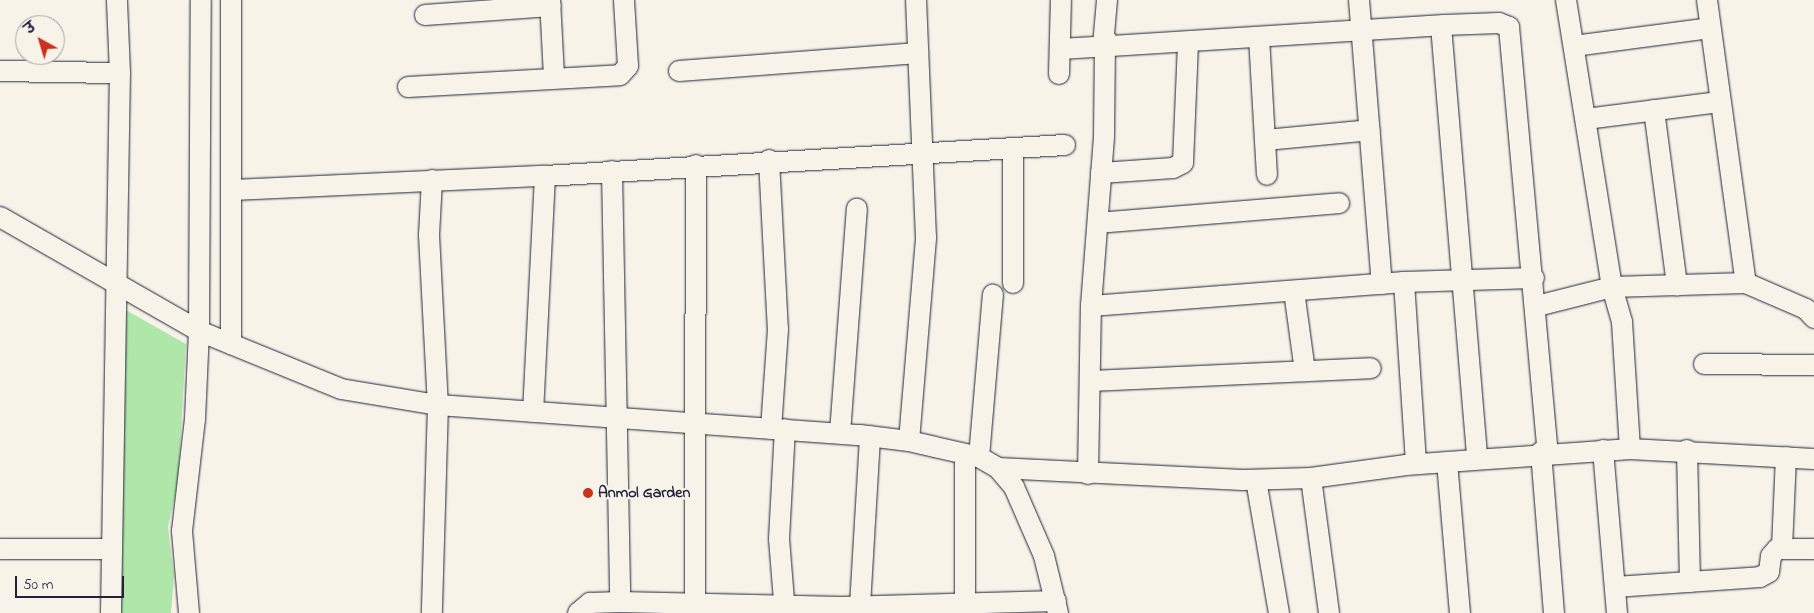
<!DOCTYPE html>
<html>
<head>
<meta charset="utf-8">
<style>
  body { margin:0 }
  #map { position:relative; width:1814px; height:613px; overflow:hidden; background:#f7f3e8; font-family:"Indie Flower","Playpen Sans Deva",sans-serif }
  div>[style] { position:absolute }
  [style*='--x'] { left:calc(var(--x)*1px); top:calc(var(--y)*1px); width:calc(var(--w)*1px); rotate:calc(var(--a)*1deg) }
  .green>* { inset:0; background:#afe7aa }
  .roads { filter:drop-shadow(0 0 1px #22223b) drop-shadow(0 0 1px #22223b) }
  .minor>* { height:20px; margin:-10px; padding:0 10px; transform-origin:10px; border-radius:10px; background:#f7f3e8 }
  .dots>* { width:14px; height:14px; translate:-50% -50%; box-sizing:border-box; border:2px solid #f7f3e8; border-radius:50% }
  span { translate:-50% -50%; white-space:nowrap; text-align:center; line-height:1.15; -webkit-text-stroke:4.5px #f7f3e8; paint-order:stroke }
  .poi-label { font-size:16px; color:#22223b; font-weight:700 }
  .left { translate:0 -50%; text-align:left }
  .north { position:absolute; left:15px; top:15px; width:50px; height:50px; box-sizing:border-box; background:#f7f3e8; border:1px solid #a29fa3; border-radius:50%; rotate:321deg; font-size:14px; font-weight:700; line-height:20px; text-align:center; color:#22223b }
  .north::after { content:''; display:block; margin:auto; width:18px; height:22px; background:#c8321e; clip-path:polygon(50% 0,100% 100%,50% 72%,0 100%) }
  .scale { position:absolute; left:15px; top:576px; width:109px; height:22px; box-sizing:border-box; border:2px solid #22223b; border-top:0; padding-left:6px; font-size:15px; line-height:18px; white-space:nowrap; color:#22223b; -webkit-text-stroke:4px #f7f3e8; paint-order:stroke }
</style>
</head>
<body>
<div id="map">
  <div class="green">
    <div style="clip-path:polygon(124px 309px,186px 344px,178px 483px,168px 527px,174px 576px,171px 613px,119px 613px)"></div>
  </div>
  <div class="roads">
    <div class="minor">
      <div style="--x:231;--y:0;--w:344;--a:90"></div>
      <div style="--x:550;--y:0;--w:77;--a:87"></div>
      <div style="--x:1107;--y:0;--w:37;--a:95"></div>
      <div style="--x:1104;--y:37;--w:11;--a:52"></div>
      <div style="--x:1111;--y:46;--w:334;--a:-3.6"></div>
      <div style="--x:1444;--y:25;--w:55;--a:-2.1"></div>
      <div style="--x:1499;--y:23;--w:11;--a:22"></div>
      <div style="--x:1509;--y:27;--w:427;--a:84.8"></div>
      <div style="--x:1359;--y:0;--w:285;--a:85.4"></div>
      <div style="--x:1566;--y:0;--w:291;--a:80.9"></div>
      <div style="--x:1612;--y:287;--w:36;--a:74"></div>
      <div style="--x:1622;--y:322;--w:127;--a:86.4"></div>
      <div style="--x:1707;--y:0;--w:286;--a:82.2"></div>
      <div style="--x:425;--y:15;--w:126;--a:-4.1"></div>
      <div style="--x:1441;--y:26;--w:434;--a:85.2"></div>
      <div style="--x:1259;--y:37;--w:138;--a:86.7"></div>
      <div style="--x:1574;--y:46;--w:137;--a:-7.5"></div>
      <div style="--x:1060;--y:49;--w:51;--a:-3.4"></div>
      <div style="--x:0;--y:71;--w:120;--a:1"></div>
      <div style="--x:679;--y:71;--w:240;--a:-4.3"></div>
      <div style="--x:1059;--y:74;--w:74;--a:-88.5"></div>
      <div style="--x:408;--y:87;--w:212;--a:-3.2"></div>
      <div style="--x:620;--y:75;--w:12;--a:-48"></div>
      <div style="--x:628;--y:66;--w:66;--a:-93.5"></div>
      <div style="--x:1654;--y:110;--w:177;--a:82.5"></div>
      <div style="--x:1586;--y:119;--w:134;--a:-7.3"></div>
      <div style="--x:1265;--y:140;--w:105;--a:-5.4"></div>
      <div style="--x:769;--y:160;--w:169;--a:87"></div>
      <div style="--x:778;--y:329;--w:100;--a:94"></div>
      <div style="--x:612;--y:171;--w:431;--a:88.9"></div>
      <div style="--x:1101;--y:173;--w:72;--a:-4"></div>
      <div style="--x:1173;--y:168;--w:11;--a:-27"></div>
      <div style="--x:1183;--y:163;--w:121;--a:-87.6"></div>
      <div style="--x:545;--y:176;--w:521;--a:-3.41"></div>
      <div style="--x:432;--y:180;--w:55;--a:93.1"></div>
      <div style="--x:429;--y:235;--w:170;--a:87"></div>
      <div style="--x:438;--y:405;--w:208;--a:91.7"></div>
      <div style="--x:232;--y:190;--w:313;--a:-2.6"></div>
      <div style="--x:545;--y:176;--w:236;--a:92.9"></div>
      <div style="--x:0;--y:217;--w:229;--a:29.8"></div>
      <div style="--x:199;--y:331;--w:153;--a:22.2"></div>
      <div style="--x:341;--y:389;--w:98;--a:9.4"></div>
      <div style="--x:438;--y:405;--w:423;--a:4.1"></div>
      <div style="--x:860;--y:435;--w:49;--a:7"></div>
      <div style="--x:909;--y:441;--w:72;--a:12.9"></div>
      <div style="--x:979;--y:457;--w:22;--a:30"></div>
      <div style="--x:998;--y:468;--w:25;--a:50"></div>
      <div style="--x:1014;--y:487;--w:75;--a:66.5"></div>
      <div style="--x:1044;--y:556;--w:59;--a:76.2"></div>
      <div style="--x:1098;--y:223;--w:242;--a:-4.7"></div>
      <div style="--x:1404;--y:282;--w:182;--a:86.2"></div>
      <div style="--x:1013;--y:283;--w:134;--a:-90"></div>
      <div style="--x:1294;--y:291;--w:81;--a:82.2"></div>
      <div style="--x:1091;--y:306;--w:314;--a:-4.4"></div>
      <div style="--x:1404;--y:282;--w:130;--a:-1.8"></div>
      <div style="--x:1537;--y:306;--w:77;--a:-14.2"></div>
      <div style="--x:1612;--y:287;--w:134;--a:-1.7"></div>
      <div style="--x:1746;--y:283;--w:65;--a:23.4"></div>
      <div style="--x:1806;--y:309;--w:12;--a:48"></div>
      <div style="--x:1704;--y:364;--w:110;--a:0.5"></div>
      <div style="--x:1090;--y:381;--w:281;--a:-2.6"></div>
      <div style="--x:840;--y:433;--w:225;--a:-85.7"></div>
      <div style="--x:909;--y:441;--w:204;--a:-85.2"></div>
      <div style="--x:926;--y:238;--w:238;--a:-92.4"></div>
      <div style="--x:1603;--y:450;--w:164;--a:85.1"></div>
      <div style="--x:1687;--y:450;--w:132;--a:88.7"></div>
      <div style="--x:1541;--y:452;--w:162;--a:85.4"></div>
      <div style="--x:979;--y:457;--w:163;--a:-85.1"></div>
      <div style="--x:1447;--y:462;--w:152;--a:85.1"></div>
      <div style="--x:998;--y:468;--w:245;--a:2.8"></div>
      <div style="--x:1243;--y:480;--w:68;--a:-1.7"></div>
      <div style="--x:1311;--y:478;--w:96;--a:-7.8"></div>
      <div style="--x:1406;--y:465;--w:225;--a:-4.1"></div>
      <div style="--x:1630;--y:449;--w:184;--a:3.1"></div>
      <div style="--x:1088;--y:474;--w:168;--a:-89"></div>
      <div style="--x:1091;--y:306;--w:169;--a:-85.6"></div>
      <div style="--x:1104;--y:137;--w:91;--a:-89.4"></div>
      <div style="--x:1311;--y:478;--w:136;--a:82.4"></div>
      <div style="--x:1256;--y:480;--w:135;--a:80.2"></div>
      <div style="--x:1782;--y:548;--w:91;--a:-87.5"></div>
      <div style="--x:0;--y:549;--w:112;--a:0"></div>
      <div style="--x:1615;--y:587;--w:145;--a:-3.9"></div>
      <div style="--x:1760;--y:577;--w:10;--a:-29"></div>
      <div style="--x:1769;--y:572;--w:16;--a:-83"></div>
      <div style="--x:1771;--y:556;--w:9;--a:-49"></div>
      <div style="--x:1777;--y:549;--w:37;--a:0"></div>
      <div style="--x:860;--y:606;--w:170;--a:-86.6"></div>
      <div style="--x:695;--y:612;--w:447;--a:-89.9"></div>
      <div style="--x:111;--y:613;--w:540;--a:-89.05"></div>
      <div style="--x:120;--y:73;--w:73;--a:-92.4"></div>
      <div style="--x:189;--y:613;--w:82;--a:-94.9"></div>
      <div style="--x:182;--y:531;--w:113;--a:-83.4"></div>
      <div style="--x:195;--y:419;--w:88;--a:-87.4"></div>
      <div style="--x:199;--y:331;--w:331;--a:-89.7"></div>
      <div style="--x:578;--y:613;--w:16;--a:-40"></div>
      <div style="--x:590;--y:603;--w:30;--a:-2"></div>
      <div style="--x:620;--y:602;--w:222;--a:1.3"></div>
      <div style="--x:842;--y:607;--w:214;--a:-1.6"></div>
      <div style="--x:785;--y:613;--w:74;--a:-94.6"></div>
      <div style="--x:779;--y:539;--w:110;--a:-86.9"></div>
      <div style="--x:965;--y:613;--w:158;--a:-90"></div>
    </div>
  </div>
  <div class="dots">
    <div style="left:588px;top:493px;background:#c8321e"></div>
  </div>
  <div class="poi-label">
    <span class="left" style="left:598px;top:493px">Anmol Garden</span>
  </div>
  <div class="north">उ</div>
  <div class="scale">50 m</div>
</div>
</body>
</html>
